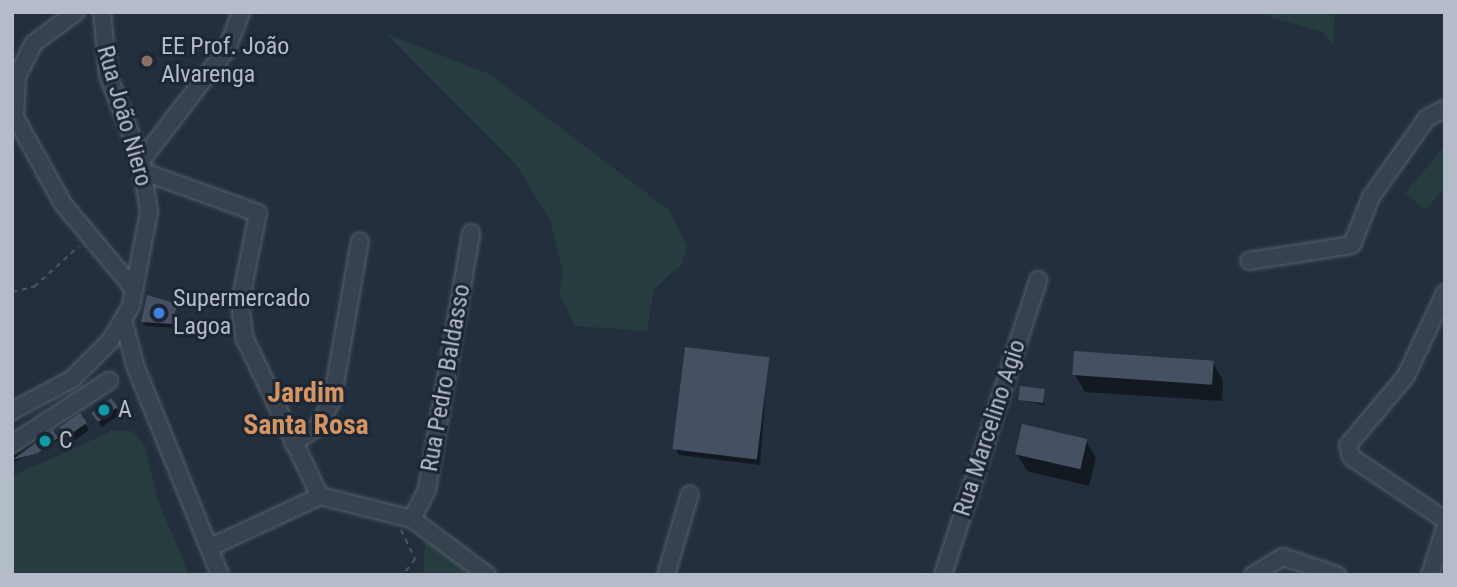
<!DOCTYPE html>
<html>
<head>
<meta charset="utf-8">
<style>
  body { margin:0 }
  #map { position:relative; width:1457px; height:587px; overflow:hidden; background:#242f3e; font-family:"Roboto Condensed",sans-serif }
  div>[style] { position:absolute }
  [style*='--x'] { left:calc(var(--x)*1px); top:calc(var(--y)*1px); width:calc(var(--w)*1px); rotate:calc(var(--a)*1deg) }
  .green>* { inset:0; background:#263c3f }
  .shadow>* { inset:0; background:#0007 }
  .building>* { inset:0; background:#455162; transform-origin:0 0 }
  .path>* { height:2px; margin-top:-1px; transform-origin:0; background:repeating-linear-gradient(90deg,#44595c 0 5px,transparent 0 10px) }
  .roads { filter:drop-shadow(0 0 2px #565f6c) drop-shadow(0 0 2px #565f6c) }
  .minor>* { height:16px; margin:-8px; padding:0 8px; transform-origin:8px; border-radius:8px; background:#38414e }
  .dots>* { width:19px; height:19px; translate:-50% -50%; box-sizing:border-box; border:4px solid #1d2633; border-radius:50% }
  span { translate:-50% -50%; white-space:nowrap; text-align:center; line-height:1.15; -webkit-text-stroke:6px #1d2633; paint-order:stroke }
  .poi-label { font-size:24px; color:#b4bcc9 }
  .left { translate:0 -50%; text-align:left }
  .street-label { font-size:24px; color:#b4bcc9 }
  .quarter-label { font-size:28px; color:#d59563; font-weight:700 }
  .frame { position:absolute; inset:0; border:14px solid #b4bcc9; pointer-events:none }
</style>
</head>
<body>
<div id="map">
  <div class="green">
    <div style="clip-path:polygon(1254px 12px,1335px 12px,1333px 45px,1322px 32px)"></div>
    <div style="clip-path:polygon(387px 34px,489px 74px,669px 210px,687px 246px,682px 264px,654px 289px,647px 331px,575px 326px,559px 293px,563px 274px,550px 220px,517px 166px)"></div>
    <div style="clip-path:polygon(1445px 146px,1445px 187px,1425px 210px,1405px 193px)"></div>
    <div style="clip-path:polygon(112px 431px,132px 431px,145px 446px,157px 498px,189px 575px,12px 575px,12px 476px)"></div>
    <div style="clip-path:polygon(425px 541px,444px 546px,482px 575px,423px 575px)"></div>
  </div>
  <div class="shadow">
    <div style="clip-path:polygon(176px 306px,175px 328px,146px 326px,143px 322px)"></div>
    <div style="clip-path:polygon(768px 359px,760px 465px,679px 455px,675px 448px)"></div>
    <div style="clip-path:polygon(1213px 363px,1223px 380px,1222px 401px,1085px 392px,1075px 375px)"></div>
    <div style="clip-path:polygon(1044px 390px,1044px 405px,1021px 400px)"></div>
    <div style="clip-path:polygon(116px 408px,120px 414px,102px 427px,97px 420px)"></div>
    <div style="clip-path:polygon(85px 424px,89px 430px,71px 443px,66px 435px)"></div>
    <div style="clip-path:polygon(52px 432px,58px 440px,12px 463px,12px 456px)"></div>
    <div style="clip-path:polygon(1086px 441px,1096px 458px,1089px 486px,1027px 471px,1017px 454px)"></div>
  </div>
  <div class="building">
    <div style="clip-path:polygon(147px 295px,177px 304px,173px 324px,141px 322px)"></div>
    <div style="left:685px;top:347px;width:85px;height:103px;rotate:7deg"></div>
    <div style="left:1074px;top:351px;width:140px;height:24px;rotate:4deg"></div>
    <div style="left:1020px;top:386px;width:25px;height:14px;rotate:7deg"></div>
    <div style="left:111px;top:398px;width:11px;height:25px;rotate:52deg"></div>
    <div style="left:80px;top:413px;width:12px;height:25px;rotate:55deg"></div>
    <div style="left:1022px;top:424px;width:67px;height:31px;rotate:13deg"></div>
    <div style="clip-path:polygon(53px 430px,58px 438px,38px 453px,12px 460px)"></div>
  </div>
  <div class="path">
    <div style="--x:12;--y:292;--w:23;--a:-13"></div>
    <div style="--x:34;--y:287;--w:61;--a:-42.3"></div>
    <div style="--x:401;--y:530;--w:32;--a:64"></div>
    <div style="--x:415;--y:559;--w:20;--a:127"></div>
  </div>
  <div class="roads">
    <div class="minor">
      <div style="--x:76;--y:12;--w:52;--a:143.6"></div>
      <div style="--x:34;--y:43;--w:38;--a:117"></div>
      <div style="--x:17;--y:77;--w:40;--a:92.9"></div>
      <div style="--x:15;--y:117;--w:99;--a:61.1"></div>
      <div style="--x:63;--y:204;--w:111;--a:50.1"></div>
      <div style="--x:141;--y:161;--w:141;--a:-52.5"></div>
      <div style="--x:227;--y:49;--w:40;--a:-69"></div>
      <div style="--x:144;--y:172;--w:121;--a:19.8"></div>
      <div style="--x:258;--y:213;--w:92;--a:101.3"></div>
      <div style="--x:240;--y:303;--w:34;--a:83"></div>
      <div style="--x:244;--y:337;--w:176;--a:64.5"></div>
      <div style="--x:1249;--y:261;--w:104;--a:-8.8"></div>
      <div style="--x:1352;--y:245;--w:52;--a:-68.4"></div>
      <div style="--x:1371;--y:197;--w:97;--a:-54.7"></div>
      <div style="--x:1427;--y:118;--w:20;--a:-27"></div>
      <div style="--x:1445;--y:293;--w:92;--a:115.2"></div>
      <div style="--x:1406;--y:376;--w:90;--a:130"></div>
      <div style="--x:1348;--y:445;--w:12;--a:76"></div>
      <div style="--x:1351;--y:457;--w:113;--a:33.8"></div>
      <div style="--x:124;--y:323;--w:47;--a:75.1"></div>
      <div style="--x:136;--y:368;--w:223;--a:67.9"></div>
      <div style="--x:12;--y:411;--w:68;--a:-28.1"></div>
      <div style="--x:72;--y:379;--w:54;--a:-45"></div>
      <div style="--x:110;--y:341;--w:41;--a:-59"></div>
      <div style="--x:131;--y:306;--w:96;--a:-79.2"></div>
      <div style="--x:149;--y:212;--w:52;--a:-98.9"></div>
      <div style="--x:141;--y:161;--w:92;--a:-111"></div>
      <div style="--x:108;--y:75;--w:63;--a:-95.4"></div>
      <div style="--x:293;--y:443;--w:30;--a:-33"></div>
      <div style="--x:318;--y:427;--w:30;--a:-62"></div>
      <div style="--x:332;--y:401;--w:162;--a:-80.1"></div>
      <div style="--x:12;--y:444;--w:116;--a:-33"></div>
      <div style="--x:412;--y:519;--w:34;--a:-63"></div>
      <div style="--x:427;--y:489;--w:260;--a:-80.2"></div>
      <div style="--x:213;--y:546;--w:118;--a:-25"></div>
      <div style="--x:320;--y:496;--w:95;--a:14"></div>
      <div style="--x:412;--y:519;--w:94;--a:36.7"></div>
      <div style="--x:666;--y:575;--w:84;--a:-73.5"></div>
      <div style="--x:943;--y:575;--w:310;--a:-72.1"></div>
      <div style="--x:1253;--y:575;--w:35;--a:-31"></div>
      <div style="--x:1283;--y:557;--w:57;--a:18.4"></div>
      <div style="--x:1430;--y:575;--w:49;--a:-72.3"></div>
    </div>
  </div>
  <div class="dots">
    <div style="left:147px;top:61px;background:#8d6e63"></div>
    <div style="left:159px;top:313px;background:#3f7fe0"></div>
    <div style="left:104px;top:410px;background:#0f9aa8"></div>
    <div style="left:45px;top:441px;background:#0f9aa8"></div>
  </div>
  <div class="poi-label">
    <span class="left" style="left:161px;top:61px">EE Prof. João<br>Alvarenga</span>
    <span class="left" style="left:173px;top:313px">Supermercado<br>Lagoa</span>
    <span class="left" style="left:118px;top:410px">A</span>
    <span class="left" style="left:59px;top:441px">C</span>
  </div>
  <div class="street-label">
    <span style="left:124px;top:116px;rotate:74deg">Rua João Niero</span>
    <span style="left:446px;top:378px;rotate:-80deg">Rua Pedro Baldasso</span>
    <span style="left:990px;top:428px;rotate:-72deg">Rua Marcelino Agio</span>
  </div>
  <div class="quarter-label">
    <span style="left:306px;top:409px">Jardim<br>Santa Rosa</span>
  </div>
  <div class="frame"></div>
</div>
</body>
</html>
